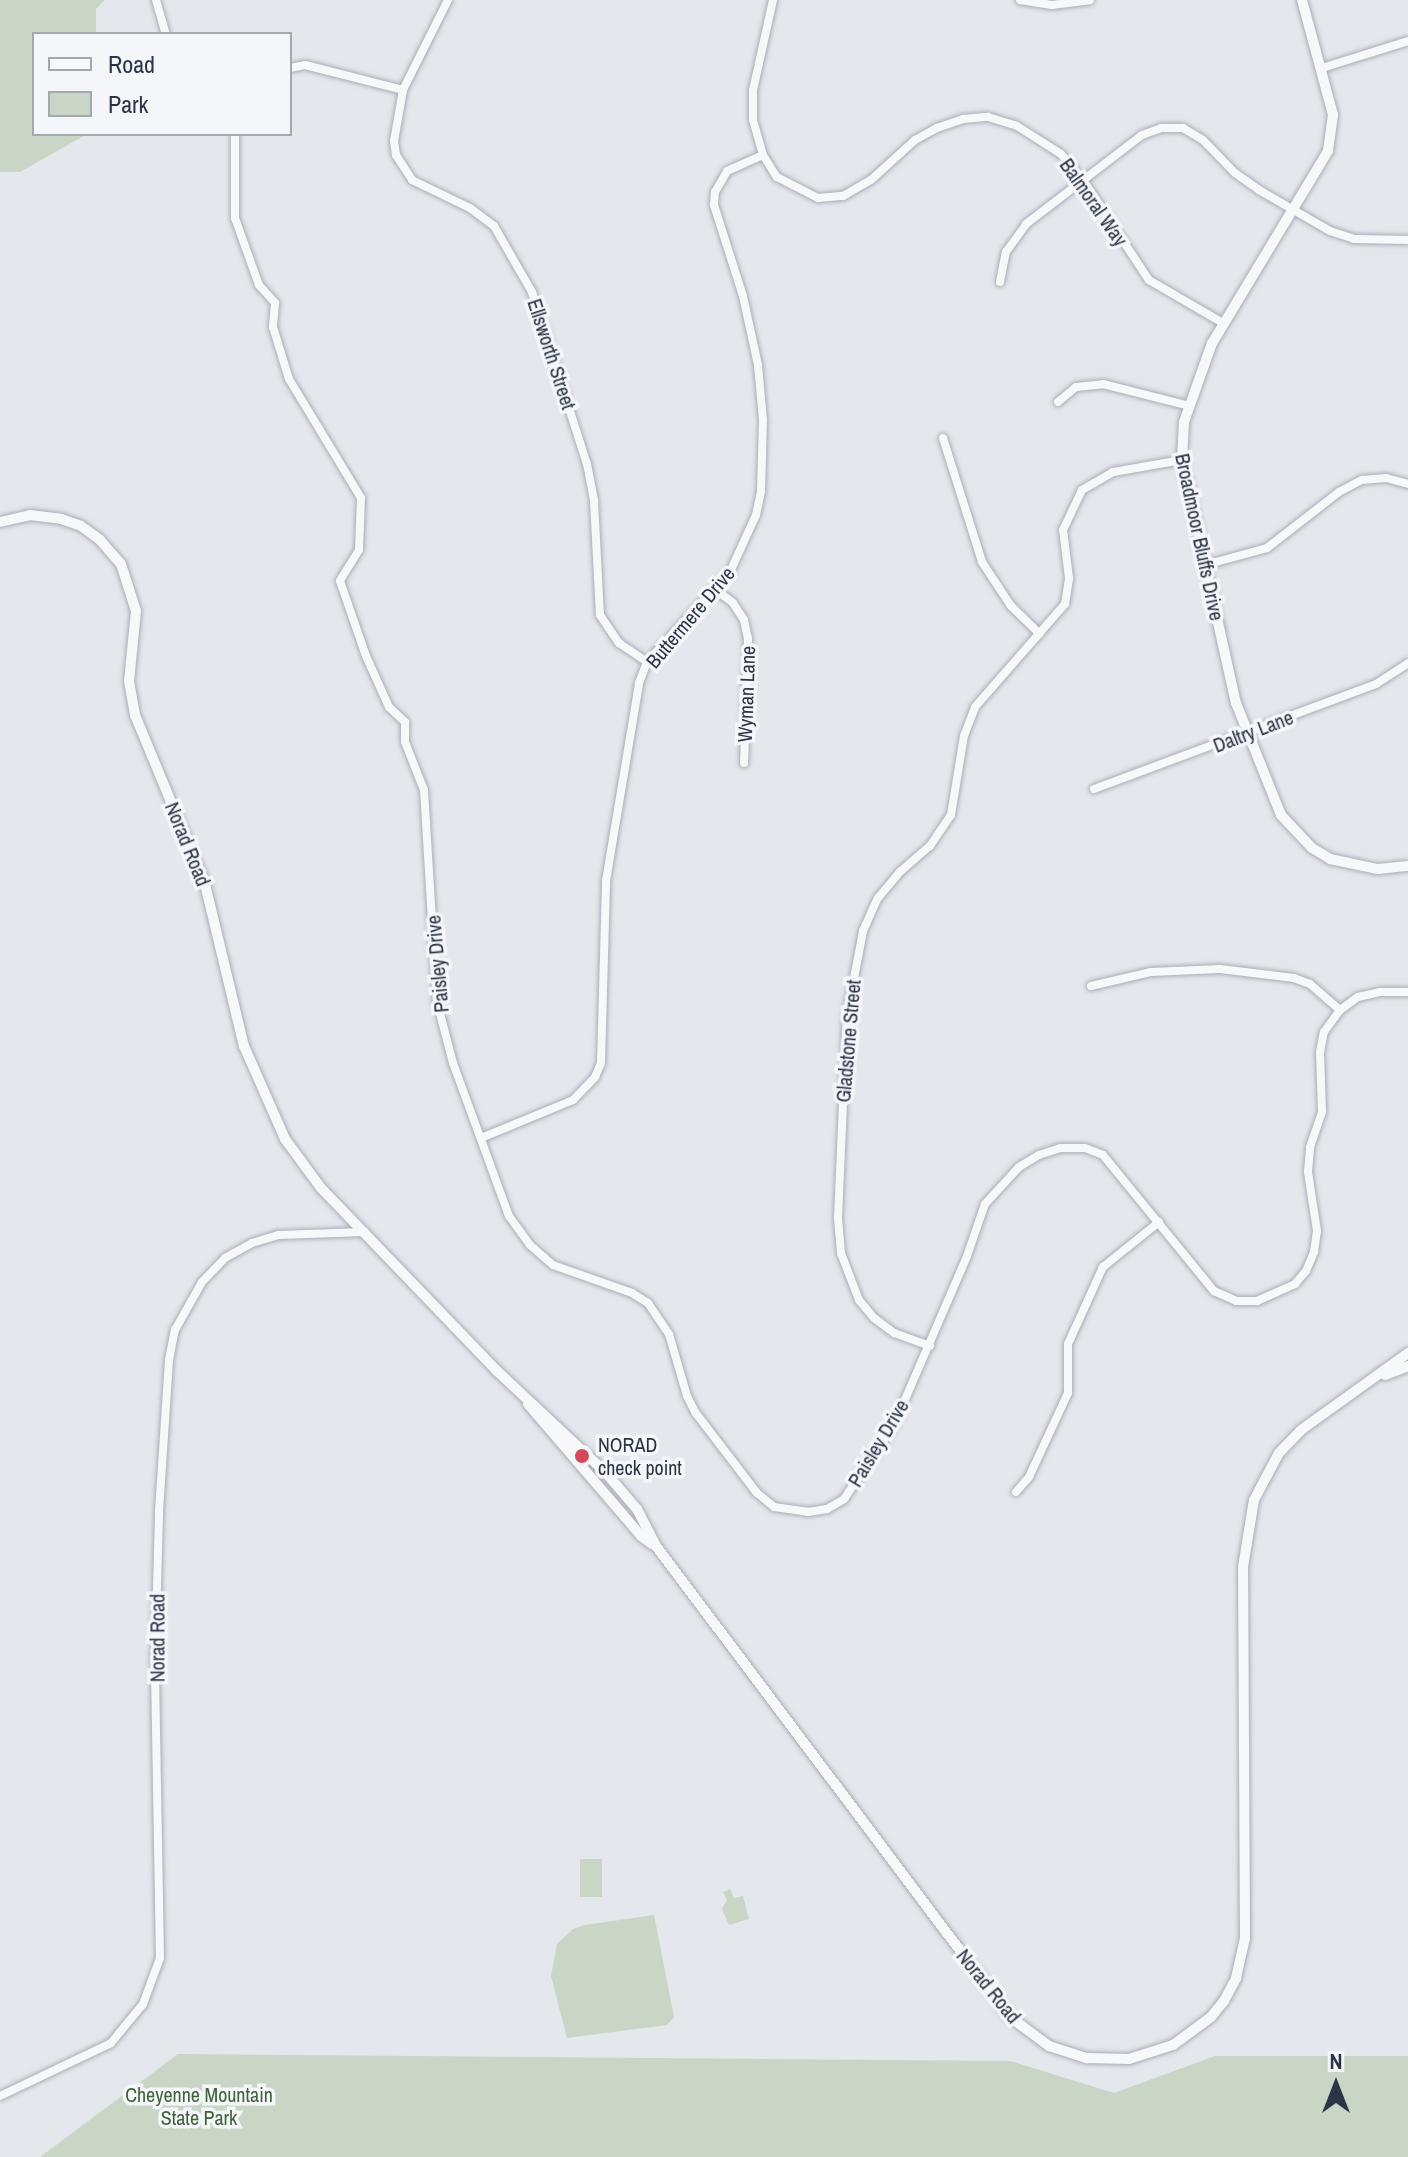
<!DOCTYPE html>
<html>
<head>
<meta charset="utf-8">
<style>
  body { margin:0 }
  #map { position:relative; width:1408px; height:2157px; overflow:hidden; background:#e4e7ec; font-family:"Archivo Narrow",sans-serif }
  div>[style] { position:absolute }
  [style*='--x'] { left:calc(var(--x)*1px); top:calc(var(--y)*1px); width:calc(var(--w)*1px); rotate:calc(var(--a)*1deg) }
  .green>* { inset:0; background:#c9d6c5; transform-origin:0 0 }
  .roads { filter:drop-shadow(0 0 2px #a9aeb7) drop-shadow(0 0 2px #a9aeb7) }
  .minor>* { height:8px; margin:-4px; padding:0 4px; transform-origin:4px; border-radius:4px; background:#f7f8fa }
  .tertiary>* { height:10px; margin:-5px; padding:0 5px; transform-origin:5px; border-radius:5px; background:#f7f8fa }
  .dots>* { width:22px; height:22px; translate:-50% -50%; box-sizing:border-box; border:4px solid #f4f6f9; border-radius:50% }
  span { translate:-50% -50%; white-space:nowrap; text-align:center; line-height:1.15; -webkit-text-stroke:7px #f4f6f9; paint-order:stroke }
  .street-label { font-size:20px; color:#2b3445 }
  .poi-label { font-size:20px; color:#2b3445 }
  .left { translate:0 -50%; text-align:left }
  .park-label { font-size:20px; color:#3f6138 }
  .legend { position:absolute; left:32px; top:32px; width:260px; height:104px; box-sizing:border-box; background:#f4f6f9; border:2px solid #a4a8b1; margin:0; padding:10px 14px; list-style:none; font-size:24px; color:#2b3445 }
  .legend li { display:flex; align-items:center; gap:16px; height:40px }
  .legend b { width:40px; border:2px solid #a4a8b1 }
  .north { position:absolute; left:1296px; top:2045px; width:80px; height:80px; -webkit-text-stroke:6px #f4f6f9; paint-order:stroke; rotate:0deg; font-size:22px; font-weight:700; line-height:32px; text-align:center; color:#2b3445 }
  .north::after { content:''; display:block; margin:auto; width:28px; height:36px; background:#2b3445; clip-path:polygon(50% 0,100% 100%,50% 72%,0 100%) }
</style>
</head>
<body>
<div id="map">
  <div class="green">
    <div style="clip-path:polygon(0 0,105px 0,96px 9px,96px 34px,34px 34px,34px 134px,87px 134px,20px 172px,0 172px)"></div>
    <div style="left:580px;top:1859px;width:22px;height:38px"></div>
    <div style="clip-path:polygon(730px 1889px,734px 1898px,743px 1896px,749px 1919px,729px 1925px,722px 1909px,727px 1900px,723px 1892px)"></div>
    <div style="clip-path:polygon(654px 1915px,674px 2017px,667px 2025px,567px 2038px,551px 1976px,557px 1944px,573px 1929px,585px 1925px)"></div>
    <div style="clip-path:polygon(178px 2054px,1010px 2061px,1114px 2093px,1215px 2056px,1408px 2056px,1408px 2157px,40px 2157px)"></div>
  </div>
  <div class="roads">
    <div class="minor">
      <div style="--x:156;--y:0;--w:35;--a:74"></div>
      <div style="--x:448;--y:0;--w:101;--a:116.6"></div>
      <div style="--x:403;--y:90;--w:52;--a:100"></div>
      <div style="--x:394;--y:141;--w:14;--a:82"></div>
      <div style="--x:396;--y:155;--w:30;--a:57"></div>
      <div style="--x:412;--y:180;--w:64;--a:25.8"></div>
      <div style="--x:470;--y:208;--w:30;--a:37"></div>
      <div style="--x:494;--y:226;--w:76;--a:60.1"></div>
      <div style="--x:532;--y:292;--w:181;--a:72.3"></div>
      <div style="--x:587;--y:464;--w:38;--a:79"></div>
      <div style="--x:594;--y:501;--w:114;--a:87"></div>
      <div style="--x:600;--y:615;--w:34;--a:56"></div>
      <div style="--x:619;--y:643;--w:34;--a:34"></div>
      <div style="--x:773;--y:0;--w:92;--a:102.5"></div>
      <div style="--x:753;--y:90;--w:30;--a:90"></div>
      <div style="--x:753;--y:120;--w:36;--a:74"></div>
      <div style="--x:763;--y:155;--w:26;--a:58"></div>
      <div style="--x:777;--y:177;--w:46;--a:27.1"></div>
      <div style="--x:818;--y:198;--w:25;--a:-5"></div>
      <div style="--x:843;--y:196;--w:32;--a:-30"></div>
      <div style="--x:871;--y:180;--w:59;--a:-42.3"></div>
      <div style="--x:915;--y:140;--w:25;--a:-29"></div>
      <div style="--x:937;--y:128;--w:28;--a:-19"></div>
      <div style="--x:963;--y:119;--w:25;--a:-5"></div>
      <div style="--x:988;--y:117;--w:30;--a:17"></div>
      <div style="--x:1017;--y:126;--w:52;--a:32.5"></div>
      <div style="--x:1061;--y:154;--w:34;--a:50"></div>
      <div style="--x:1083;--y:180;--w:120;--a:56.6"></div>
      <div style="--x:1149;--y:280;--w:86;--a:30.2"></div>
      <div style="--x:1020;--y:0;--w:32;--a:9"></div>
      <div style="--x:1052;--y:5;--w:38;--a:-7"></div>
      <div style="--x:290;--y:68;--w:15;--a:-11"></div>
      <div style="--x:305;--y:65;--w:101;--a:14.3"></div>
      <div style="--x:1322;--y:68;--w:90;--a:-17.4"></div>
      <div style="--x:235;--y:134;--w:84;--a:90"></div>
      <div style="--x:235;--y:218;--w:71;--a:70.3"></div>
      <div style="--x:259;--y:285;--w:24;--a:48"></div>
      <div style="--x:275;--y:303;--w:24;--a:95"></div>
      <div style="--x:273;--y:327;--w:54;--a:72.9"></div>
      <div style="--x:289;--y:379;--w:139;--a:58.8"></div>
      <div style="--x:361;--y:498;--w:52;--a:92.2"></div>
      <div style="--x:359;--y:550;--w:36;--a:122"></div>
      <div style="--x:340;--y:581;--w:79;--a:70.9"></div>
      <div style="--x:366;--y:656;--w:56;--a:65.7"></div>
      <div style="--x:389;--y:707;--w:22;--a:43"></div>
      <div style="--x:405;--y:722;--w:20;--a:90"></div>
      <div style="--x:405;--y:742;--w:52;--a:68.4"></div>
      <div style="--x:424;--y:790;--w:212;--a:86.5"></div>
      <div style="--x:437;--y:1002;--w:63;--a:75.3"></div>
      <div style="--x:453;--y:1063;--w:163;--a:69.9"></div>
      <div style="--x:509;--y:1216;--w:36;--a:54"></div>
      <div style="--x:530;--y:1245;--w:30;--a:41"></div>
      <div style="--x:553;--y:1265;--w:84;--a:19.5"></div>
      <div style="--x:632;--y:1293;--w:19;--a:32"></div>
      <div style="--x:648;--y:1303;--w:37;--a:56"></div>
      <div style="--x:669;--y:1334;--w:65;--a:73.8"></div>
      <div style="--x:687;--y:1396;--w:18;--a:63"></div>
      <div style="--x:695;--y:1412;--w:102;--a:52.6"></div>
      <div style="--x:757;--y:1493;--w:22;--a:39"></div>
      <div style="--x:774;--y:1507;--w:34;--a:8"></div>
      <div style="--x:808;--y:1512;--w:19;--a:-9"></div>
      <div style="--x:827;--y:1509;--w:20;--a:-30"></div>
      <div style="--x:844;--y:1499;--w:89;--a:-56"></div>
      <div style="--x:894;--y:1425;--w:184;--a:-66.6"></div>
      <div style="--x:967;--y:1256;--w:55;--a:-70.9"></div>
      <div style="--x:985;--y:1204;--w:50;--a:-47.4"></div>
      <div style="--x:1019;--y:1167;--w:23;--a:-31"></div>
      <div style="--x:1039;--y:1155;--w:23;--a:-18"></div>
      <div style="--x:1061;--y:1148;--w:24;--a:0"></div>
      <div style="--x:1085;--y:1148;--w:19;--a:21"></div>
      <div style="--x:1103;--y:1155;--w:176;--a:50.8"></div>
      <div style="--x:1214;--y:1291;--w:24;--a:24"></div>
      <div style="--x:1236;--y:1301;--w:21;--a:0"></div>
      <div style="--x:1257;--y:1301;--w:42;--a:-24.1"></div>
      <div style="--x:1295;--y:1284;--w:17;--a:-50"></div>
      <div style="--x:1306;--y:1271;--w:21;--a:-67"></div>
      <div style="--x:1314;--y:1252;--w:21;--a:-82"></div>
      <div style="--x:1317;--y:1231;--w:60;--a:-98.7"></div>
      <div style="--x:1308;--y:1172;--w:25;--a:-85"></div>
      <div style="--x:1310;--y:1147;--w:37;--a:-71"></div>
      <div style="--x:1322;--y:1112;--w:60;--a:-91.9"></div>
      <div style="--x:1320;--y:1052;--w:20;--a:-79"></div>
      <div style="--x:1324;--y:1032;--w:27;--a:-54"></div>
      <div style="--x:1340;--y:1010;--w:22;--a:-36"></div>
      <div style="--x:1358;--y:997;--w:22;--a:-13"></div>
      <div style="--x:1379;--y:992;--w:29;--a:0"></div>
      <div style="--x:1000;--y:282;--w:31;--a:-79"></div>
      <div style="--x:1006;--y:252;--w:34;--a:-54"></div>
      <div style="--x:1026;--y:224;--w:146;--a:-37.5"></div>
      <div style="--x:1142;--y:135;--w:20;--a:-20"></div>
      <div style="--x:1161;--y:128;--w:22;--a:0"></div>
      <div style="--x:1183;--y:128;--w:23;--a:31"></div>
      <div style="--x:1203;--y:140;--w:46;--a:45.9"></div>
      <div style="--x:1235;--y:173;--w:29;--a:35"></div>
      <div style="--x:1259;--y:190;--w:82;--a:30"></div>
      <div style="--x:1330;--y:231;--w:25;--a:18"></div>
      <div style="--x:1354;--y:239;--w:54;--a:1.1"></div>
      <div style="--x:1058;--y:402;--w:23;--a:-40"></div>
      <div style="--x:1076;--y:387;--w:27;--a:-6"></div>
      <div style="--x:1103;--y:384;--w:90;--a:14.2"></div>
      <div style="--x:943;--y:438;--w:130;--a:72.5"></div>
      <div style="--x:982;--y:562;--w:53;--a:56.6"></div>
      <div style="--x:1011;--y:606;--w:40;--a:44"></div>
      <div style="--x:1205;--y:565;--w:64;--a:-15.3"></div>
      <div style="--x:1267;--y:548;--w:91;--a:-37.9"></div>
      <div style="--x:1339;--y:492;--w:26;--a:-28"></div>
      <div style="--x:1362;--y:480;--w:24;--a:-5"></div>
      <div style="--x:1386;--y:478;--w:23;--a:15"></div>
      <div style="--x:716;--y:590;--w:21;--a:37"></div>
      <div style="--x:733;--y:603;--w:20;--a:57"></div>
      <div style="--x:744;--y:620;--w:19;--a:78"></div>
      <div style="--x:748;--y:639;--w:124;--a:91.8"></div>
      <div style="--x:1094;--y:789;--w:301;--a:-20.4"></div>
      <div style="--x:1376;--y:684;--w:38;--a:-33"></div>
      <div style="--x:1091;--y:986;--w:62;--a:-13.1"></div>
      <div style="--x:1151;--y:972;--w:69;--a:-2.5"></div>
      <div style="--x:1220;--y:969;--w:75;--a:6.9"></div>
      <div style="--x:1294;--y:978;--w:17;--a:21"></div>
      <div style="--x:1310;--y:984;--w:40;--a:41"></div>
      <div style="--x:481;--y:1138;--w:100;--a:-22.4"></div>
      <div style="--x:573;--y:1100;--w:32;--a:-46"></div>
      <div style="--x:595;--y:1077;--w:15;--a:-67"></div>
      <div style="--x:601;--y:1063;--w:182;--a:-88.4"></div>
      <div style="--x:606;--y:881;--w:201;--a:-80.5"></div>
      <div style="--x:639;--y:683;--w:22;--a:-69"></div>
      <div style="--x:647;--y:662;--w:122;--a:-47.3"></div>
      <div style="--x:730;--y:572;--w:63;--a:-65.5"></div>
      <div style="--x:756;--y:515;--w:25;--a:-78"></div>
      <div style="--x:761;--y:491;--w:71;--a:-88.4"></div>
      <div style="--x:763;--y:420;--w:55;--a:-95.2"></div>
      <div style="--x:758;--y:365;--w:71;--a:-102.3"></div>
      <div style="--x:743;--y:296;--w:96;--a:-107.7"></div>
      <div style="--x:714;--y:205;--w:13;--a:-86"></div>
      <div style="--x:715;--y:192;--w:24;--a:-60"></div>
      <div style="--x:727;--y:171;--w:39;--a:-24"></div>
      <div style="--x:930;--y:1346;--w:38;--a:-160"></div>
      <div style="--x:894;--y:1333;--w:25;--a:-143"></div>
      <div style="--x:874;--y:1318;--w:23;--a:-130"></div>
      <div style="--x:859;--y:1300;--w:50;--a:-111"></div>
      <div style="--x:841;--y:1253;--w:35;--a:-95"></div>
      <div style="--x:838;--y:1218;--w:203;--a:-87.5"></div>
      <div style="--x:847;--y:1015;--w:86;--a:-79.2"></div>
      <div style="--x:863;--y:931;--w:36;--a:-66"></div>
      <div style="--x:878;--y:898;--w:35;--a:-50"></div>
      <div style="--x:901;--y:871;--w:38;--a:-41"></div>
      <div style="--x:930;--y:846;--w:37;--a:-56"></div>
      <div style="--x:951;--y:815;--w:80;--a:-80.7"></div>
      <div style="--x:964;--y:736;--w:31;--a:-69"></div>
      <div style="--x:975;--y:707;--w:137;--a:-48.9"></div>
      <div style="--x:1065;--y:604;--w:26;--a:-81"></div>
      <div style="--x:1069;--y:578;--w:48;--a:-97.1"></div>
      <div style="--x:1063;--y:530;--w:44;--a:-64.6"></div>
      <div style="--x:1082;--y:490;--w:36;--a:-30"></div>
      <div style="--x:1113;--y:472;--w:70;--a:-9.9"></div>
      <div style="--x:1016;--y:1492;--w:20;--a:-49"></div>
      <div style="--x:1029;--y:1477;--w:93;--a:-65.1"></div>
      <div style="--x:1068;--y:1393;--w:49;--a:-90"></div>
      <div style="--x:1068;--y:1344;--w:85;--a:-65.6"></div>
      <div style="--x:1103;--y:1267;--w:72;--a:-38.8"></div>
      <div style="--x:0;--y:2096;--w:123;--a:-25.5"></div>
      <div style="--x:111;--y:2043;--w:50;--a:-50.6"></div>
      <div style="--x:143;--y:2004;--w:49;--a:-69.7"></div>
      <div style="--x:160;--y:1958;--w:300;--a:-91"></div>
      <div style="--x:155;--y:1658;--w:147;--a:-88.4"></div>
      <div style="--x:159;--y:1511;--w:151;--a:-86.2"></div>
      <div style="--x:169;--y:1360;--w:31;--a:-79"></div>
      <div style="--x:175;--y:1330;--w:55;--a:-60.6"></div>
      <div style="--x:202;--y:1282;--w:33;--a:-46"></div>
      <div style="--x:225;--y:1258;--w:31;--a:-29"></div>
      <div style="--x:252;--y:1243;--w:28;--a:-17"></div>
      <div style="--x:279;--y:1235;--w:86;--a:-2"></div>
    </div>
    <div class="tertiary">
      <div style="--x:1302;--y:0;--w:119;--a:74.9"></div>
      <div style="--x:1333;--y:115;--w:36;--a:98"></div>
      <div style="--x:1328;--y:151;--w:224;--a:121.1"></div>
      <div style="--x:1212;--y:343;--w:84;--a:109.5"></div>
      <div style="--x:1184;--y:422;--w:38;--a:93"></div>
      <div style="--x:1182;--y:460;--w:249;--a:77.5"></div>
      <div style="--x:1236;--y:703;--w:121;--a:68.1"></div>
      <div style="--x:1281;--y:815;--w:45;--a:46.8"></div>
      <div style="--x:1312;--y:848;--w:21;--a:31"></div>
      <div style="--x:1330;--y:859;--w:49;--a:11.8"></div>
      <div style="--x:1378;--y:869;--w:30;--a:-6"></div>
      <div style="--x:0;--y:522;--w:31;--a:-13"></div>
      <div style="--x:30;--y:515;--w:31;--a:7"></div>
      <div style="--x:61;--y:519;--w:21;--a:19"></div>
      <div style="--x:81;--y:526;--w:24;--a:36"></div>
      <div style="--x:100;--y:540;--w:32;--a:49"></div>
      <div style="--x:121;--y:564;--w:49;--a:72.3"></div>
      <div style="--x:136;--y:611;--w:70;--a:95.7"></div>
      <div style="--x:129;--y:681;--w:35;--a:80"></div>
      <div style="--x:135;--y:715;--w:183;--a:67.5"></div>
      <div style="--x:205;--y:884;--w:167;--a:76.5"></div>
      <div style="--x:244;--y:1046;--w:102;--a:66.2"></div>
      <div style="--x:285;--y:1139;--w:61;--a:53.7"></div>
      <div style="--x:321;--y:1188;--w:252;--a:46.1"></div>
      <div style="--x:496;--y:1370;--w:151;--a:43.1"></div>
      <div style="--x:606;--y:1473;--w:48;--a:49.3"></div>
      <div style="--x:637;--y:1509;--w:42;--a:62.8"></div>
      <div style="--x:656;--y:1546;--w:589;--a:53.07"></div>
      <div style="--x:1010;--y:2017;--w:49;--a:36.6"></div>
      <div style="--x:1049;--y:2046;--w:40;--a:18"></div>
      <div style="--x:1087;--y:2058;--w:42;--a:1.4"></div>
      <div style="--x:1129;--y:2059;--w:46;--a:-17.7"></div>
      <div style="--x:1173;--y:2045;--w:47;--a:-36.4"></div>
      <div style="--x:1211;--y:2017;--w:21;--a:-51"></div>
      <div style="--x:1224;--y:2001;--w:26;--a:-62"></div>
      <div style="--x:1236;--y:1978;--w:41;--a:-77.3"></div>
      <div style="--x:1245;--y:1938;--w:371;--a:-90.3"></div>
      <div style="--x:1243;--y:1567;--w:68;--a:-80.7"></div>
      <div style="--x:1254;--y:1500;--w:53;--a:-62"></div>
      <div style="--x:1279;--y:1453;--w:32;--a:-46"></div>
      <div style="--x:1301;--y:1430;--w:132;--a:-35.7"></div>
      <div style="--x:1385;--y:1375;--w:25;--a:-21"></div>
      <div style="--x:528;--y:1404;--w:174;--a:49.4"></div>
      <div style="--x:641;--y:1536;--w:14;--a:36"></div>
    </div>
  </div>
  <div class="dots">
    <div style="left:582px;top:1456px;background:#d1495b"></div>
  </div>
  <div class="street-label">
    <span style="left:1094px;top:202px;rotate:55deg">Balmoral Way</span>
    <span style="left:552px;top:354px;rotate:72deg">Ellsworth Street</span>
    <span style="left:1200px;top:537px;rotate:78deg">Broadmoor Bluffs Drive</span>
    <span style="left:690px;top:617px;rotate:-50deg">Buttermere Drive</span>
    <span style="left:746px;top:694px;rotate:-88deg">Wyman Lane</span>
    <span style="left:1253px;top:731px;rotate:-21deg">Daltry Lane</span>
    <span style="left:188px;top:844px;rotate:68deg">Norad Road</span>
    <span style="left:437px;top:964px;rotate:-95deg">Paisley Drive</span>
    <span style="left:848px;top:1041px;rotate:-85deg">Gladstone Street</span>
    <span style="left:878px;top:1443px;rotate:-59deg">Paisley Drive</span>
    <span style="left:157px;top:1638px;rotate:-90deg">Norad Road</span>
    <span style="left:989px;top:1986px;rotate:51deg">Norad Road</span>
  </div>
  <div class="poi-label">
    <span class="left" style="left:598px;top:1456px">NORAD<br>check point</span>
  </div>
  <div class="park-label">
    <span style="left:199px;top:2106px">Cheyenne Mountain<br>State Park</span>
  </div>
  <ul class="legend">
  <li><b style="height:10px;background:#f7f8fa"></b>Road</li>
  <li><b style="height:22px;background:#c9d6c5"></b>Park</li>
  </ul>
  <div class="north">N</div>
</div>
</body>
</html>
